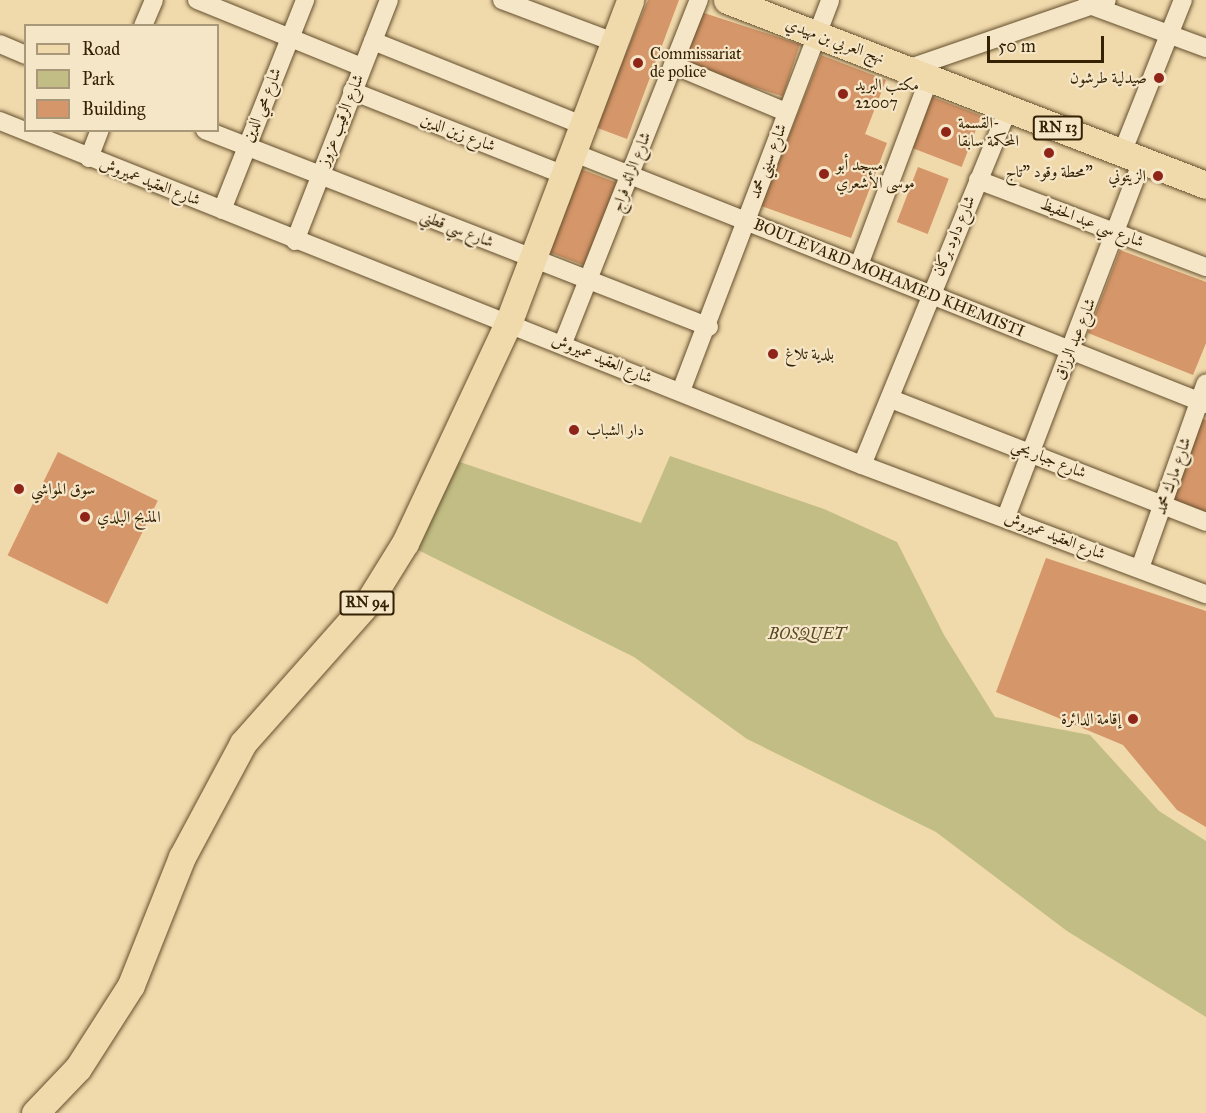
<!DOCTYPE html>
<html>
<head>
<meta charset="utf-8">
<style>
  body { margin:0 }
  #map { position:relative; width:1206px; height:1113px; overflow:hidden; background:#f0d9ab; font-family:"IM FELL Great Primer",Amiri,serif }
  div>[style] { position:absolute }
  [style*='--x'] { left:calc(var(--x)*1px); top:calc(var(--y)*1px); width:calc(var(--w)*1px); rotate:calc(var(--a)*1deg) }
  .green>* { inset:0; background:#c1bd84 }
  .building>* { inset:0; background:#d59669; transform-origin:0 0 }
  .roads { filter:drop-shadow(0 0 2px #644f2d) drop-shadow(0 0 2px #644f2d) }
  .street>* { height:18px; margin:-9px; padding:0 9px; transform-origin:9px; border-radius:9px; background:#f5e6c8 }
  .primary>* { height:27px; margin:-13.5px; padding:0 13.5px; transform-origin:13.5px; border-radius:13.5px; background:#f0d9ab }
  .dots>* { width:16px; height:16px; translate:-50% -50%; box-sizing:border-box; border:3px solid #f5e6c8; border-radius:50% }
  span { translate:-50% -50%; white-space:nowrap; text-align:center; line-height:1.15; -webkit-text-stroke:4.5px #f5e6c8; paint-order:stroke }
  .shield-label span { padding:2px 4px; background:#f5e6c8; border:2px solid; border-radius:4px; -webkit-text-stroke-width:0 }
  .shield-label { font-size:15px; color:#352103; font-weight:700 }
  .street-label { font-size:16px; color:#352103 }
  .poi-label { font-size:16px; color:#352103 }
  .left { translate:0 -50%; text-align:left }
  .right { translate:-100% -50%; text-align:right }
  .park-label { font-size:16px; color:#584823; font-style:italic }
  .legend { position:absolute; left:24px; top:24px; width:195px; height:108px; box-sizing:border-box; background:#f5e6c8; border:2px solid #a89779; margin:0; padding:8px 10px; list-style:none; font-size:18px; color:#352103 }
  .legend li { display:flex; align-items:center; gap:12px; height:30px }
  .legend b { width:30px; border:2px solid #a89779 }
  .scale { position:absolute; left:987px; top:36px; width:117px; height:27px; box-sizing:border-box; border:3px solid #352103; border-top:0; padding-left:8px; font-size:18px; line-height:21px; white-space:nowrap; color:#352103; -webkit-text-stroke:4px #f5e6c8; paint-order:stroke }
</style>
</head>
<body>
<div id="map">
  <div class="green">
    <div style="clip-path:polygon(670px 456px,824px 509px,897px 542px,944px 635px,995px 717px,1090px 735px,1159px 811px,1206px 841px,1206px 1017px,1067px 931px,936px 832px,747px 739px,634px 657px,418px 550px,445px 457px,641px 523px)"></div>
  </div>
  <div class="building">
    <div style="clip-path:polygon(648px 0,679px 0,627px 139px,595px 127px)"></div>
    <div style="left:701px;top:12px;width:104px;height:55px;rotate:18deg"></div>
    <div style="clip-path:polygon(821px 55px,886px 80px,865px 134px,887px 143px,851px 238px,761px 206px)"></div>
    <div style="left:930px;top:96px;width:55px;height:55px;rotate:21deg"></div>
    <div style="left:918px;top:167px;width:33px;height:59px;rotate:21deg"></div>
    <div style="left:581px;top:169px;width:39px;height:89px;rotate:21deg"></div>
    <div style="clip-path:polygon(1120px 250px,1206px 282px,1206px 343px,1193px 375px,1088px 333px)"></div>
    <div style="clip-path:polygon(1202px 419px,1206px 420px,1206px 514px,1171px 500px)"></div>
    <div style="left:58px;top:452px;width:111px;height:115px;rotate:26deg"></div>
    <div style="clip-path:polygon(1046px 558px,1206px 611px,1206px 827px,1177px 810px,1123px 745px,996px 692px)"></div>
  </div>
  <div class="roads">
    <div class="street">
      <div style="--x:197;--y:0;--w:178;--a:22.1"></div>
      <div style="--x:502;--y:0;--w:120;--a:20.6"></div>
      <div style="--x:1087;--y:4;--w:127;--a:20.3"></div>
      <div style="--x:143;--y:26;--w:28;--a:-67"></div>
      <div style="--x:373;--y:41;--w:225;--a:21.9"></div>
      <div style="--x:0;--y:44;--w:28;--a:23"></div>
      <div style="--x:673;--y:65;--w:122;--a:22.6"></div>
      <div style="--x:910;--y:68;--w:208;--a:-19"></div>
      <div style="--x:352;--y:91;--w:228;--a:21.6"></div>
      <div style="--x:0;--y:121;--w:928;--a:21.76"></div>
      <div style="--x:862;--y:465;--w:367;--a:20.6"></div>
      <div style="--x:205;--y:130;--w:541;--a:21.35"></div>
      <div style="--x:572;--y:152;--w:682;--a:21.68"></div>
      <div style="--x:1122;--y:153;--w:165;--a:-68.3"></div>
      <div style="--x:89;--y:158;--w:30;--a:-69"></div>
      <div style="--x:978;--y:180;--w:244;--a:20.9"></div>
      <div style="--x:222;--y:210;--w:226;--a:-68.4"></div>
      <div style="--x:295;--y:241;--w:259;--a:-68.7"></div>
      <div style="--x:859;--y:265;--w:202;--a:-69.4"></div>
      <div style="--x:563;--y:343;--w:369;--a:-68.4"></div>
      <div style="--x:681;--y:391;--w:418;--a:-69.1"></div>
      <div style="--x:891;--y:399;--w:338;--a:21.3"></div>
      <div style="--x:862;--y:465;--w:385;--a:-67.7"></div>
      <div style="--x:1006;--y:517;--w:382;--a:-69.1"></div>
      <div style="--x:1140;--y:568;--w:196;--a:-70.4"></div>
    </div>
    <div class="primary">
      <div style="--x:727;--y:0;--w:513;--a:21.12"></div>
      <div style="--x:35;--y:1113;--w:62;--a:-46.3"></div>
      <div style="--x:78;--y:1068;--w:98;--a:-57.4"></div>
      <div style="--x:131;--y:985;--w:138;--a:-68.3"></div>
      <div style="--x:182;--y:857;--w:129;--a:-61.8"></div>
      <div style="--x:243;--y:743;--w:190;--a:-48.4"></div>
      <div style="--x:369;--y:601;--w:68;--a:-58.2"></div>
      <div style="--x:405;--y:543;--w:245;--a:-64.9"></div>
      <div style="--x:509;--y:321;--w:343;--a:-69.3"></div>
    </div>
  </div>
  <div class="dots">
    <div style="left:638px;top:63px;background:#8f2418"></div>
    <div style="left:1159px;top:78px;background:#8f2418"></div>
    <div style="left:843px;top:94px;background:#8f2418"></div>
    <div style="left:946px;top:132px;background:#8f2418"></div>
    <div style="left:1049px;top:153px;background:#8f2418"></div>
    <div style="left:824px;top:174px;background:#8f2418"></div>
    <div style="left:1158px;top:176px;background:#8f2418"></div>
    <div style="left:773px;top:354px;background:#8f2418"></div>
    <div style="left:574px;top:430px;background:#8f2418"></div>
    <div style="left:19px;top:489px;background:#8f2418"></div>
    <div style="left:85px;top:517px;background:#8f2418"></div>
    <div style="left:1133px;top:719px;background:#8f2418"></div>
  </div>
  <div class="shield-label">
    <span style="left:1058px;top:128px">RN 13</span>
    <span style="left:367px;top:603px">RN 94</span>
  </div>
  <div class="street-label">
    <span style="left:835px;top:41px;rotate:20deg">نهج العربي بن مهيدي</span>
    <span style="left:262px;top:105px;rotate:-68deg">شارع محي الدين</span>
    <span style="left:341px;top:120px;rotate:-68deg">شارع الرقيب عزوز</span>
    <span style="left:458px;top:133px;rotate:21deg">شارع زين الدين</span>
    <span style="left:768px;top:161px;rotate:-69deg">شارع سيني محمد</span>
    <span style="left:631px;top:172px;rotate:-69deg">شارع الرائد فراج</span>
    <span style="left:150px;top:182px;rotate:21deg">شارع العقيد عميروش</span>
    <span style="left:1092px;top:223px;rotate:21deg">شارع سي عبد الحفيظ</span>
    <span style="left:457px;top:229px;rotate:21deg">شارع سي قطني</span>
    <span style="left:954px;top:236px;rotate:-67deg">شارع داود بركان</span>
    <span style="left:889px;top:278px;rotate:22deg">BOULEVARD MOHAMED KHEMISTI</span>
    <span style="left:1075px;top:339px;rotate:-68deg">شارع عبد الرزاق</span>
    <span style="left:602px;top:359px;rotate:22deg">شارع العقيد عميروش</span>
    <span style="left:1049px;top:459px;rotate:22deg">شارع جبار يحي</span>
    <span style="left:1173px;top:476px;rotate:-71deg">شارع مارك محمد</span>
    <span style="left:1055px;top:536px;rotate:21deg">شارع العقيد عميروش</span>
  </div>
  <div class="poi-label">
    <span class="left" style="left:650px;top:63px">Commissariat<br>de police</span>
    <span class="right" style="left:1147px;top:78px">صيدلية طرشون</span>
    <span class="left" style="left:855px;top:94px">مكتب البريد<br>22007</span>
    <span class="left" style="left:958px;top:132px">القسمة-<br>المحكمة سابقا</span>
    <span class="left" style="left:836px;top:174px">مسجد أبو<br>موسى الأشعري</span>
    <span style="left:1049px;top:172px">محطة وقود "تاج"</span>
    <span class="right" style="left:1146px;top:176px">الزيتوني</span>
    <span class="left" style="left:785px;top:354px">بلدية تلاغ</span>
    <span class="left" style="left:586px;top:430px">دار الشباب</span>
    <span class="left" style="left:31px;top:489px">سوق المواشي</span>
    <span class="left" style="left:97px;top:517px">المذبح البلدي</span>
    <span class="right" style="left:1121px;top:719px">إقامة الدائرة</span>
  </div>
  <div class="park-label">
    <span style="left:807px;top:634px">BOSQUET</span>
  </div>
  <ul class="legend">
  <li><b style="height:8px;background:#f0d9ab"></b>Road</li>
  <li><b style="height:16px;background:#c1bd84"></b>Park</li>
  <li><b style="height:16px;background:#d59669"></b>Building</li>
  </ul>
  <div class="scale">50 m</div>
</div>
</body>
</html>
